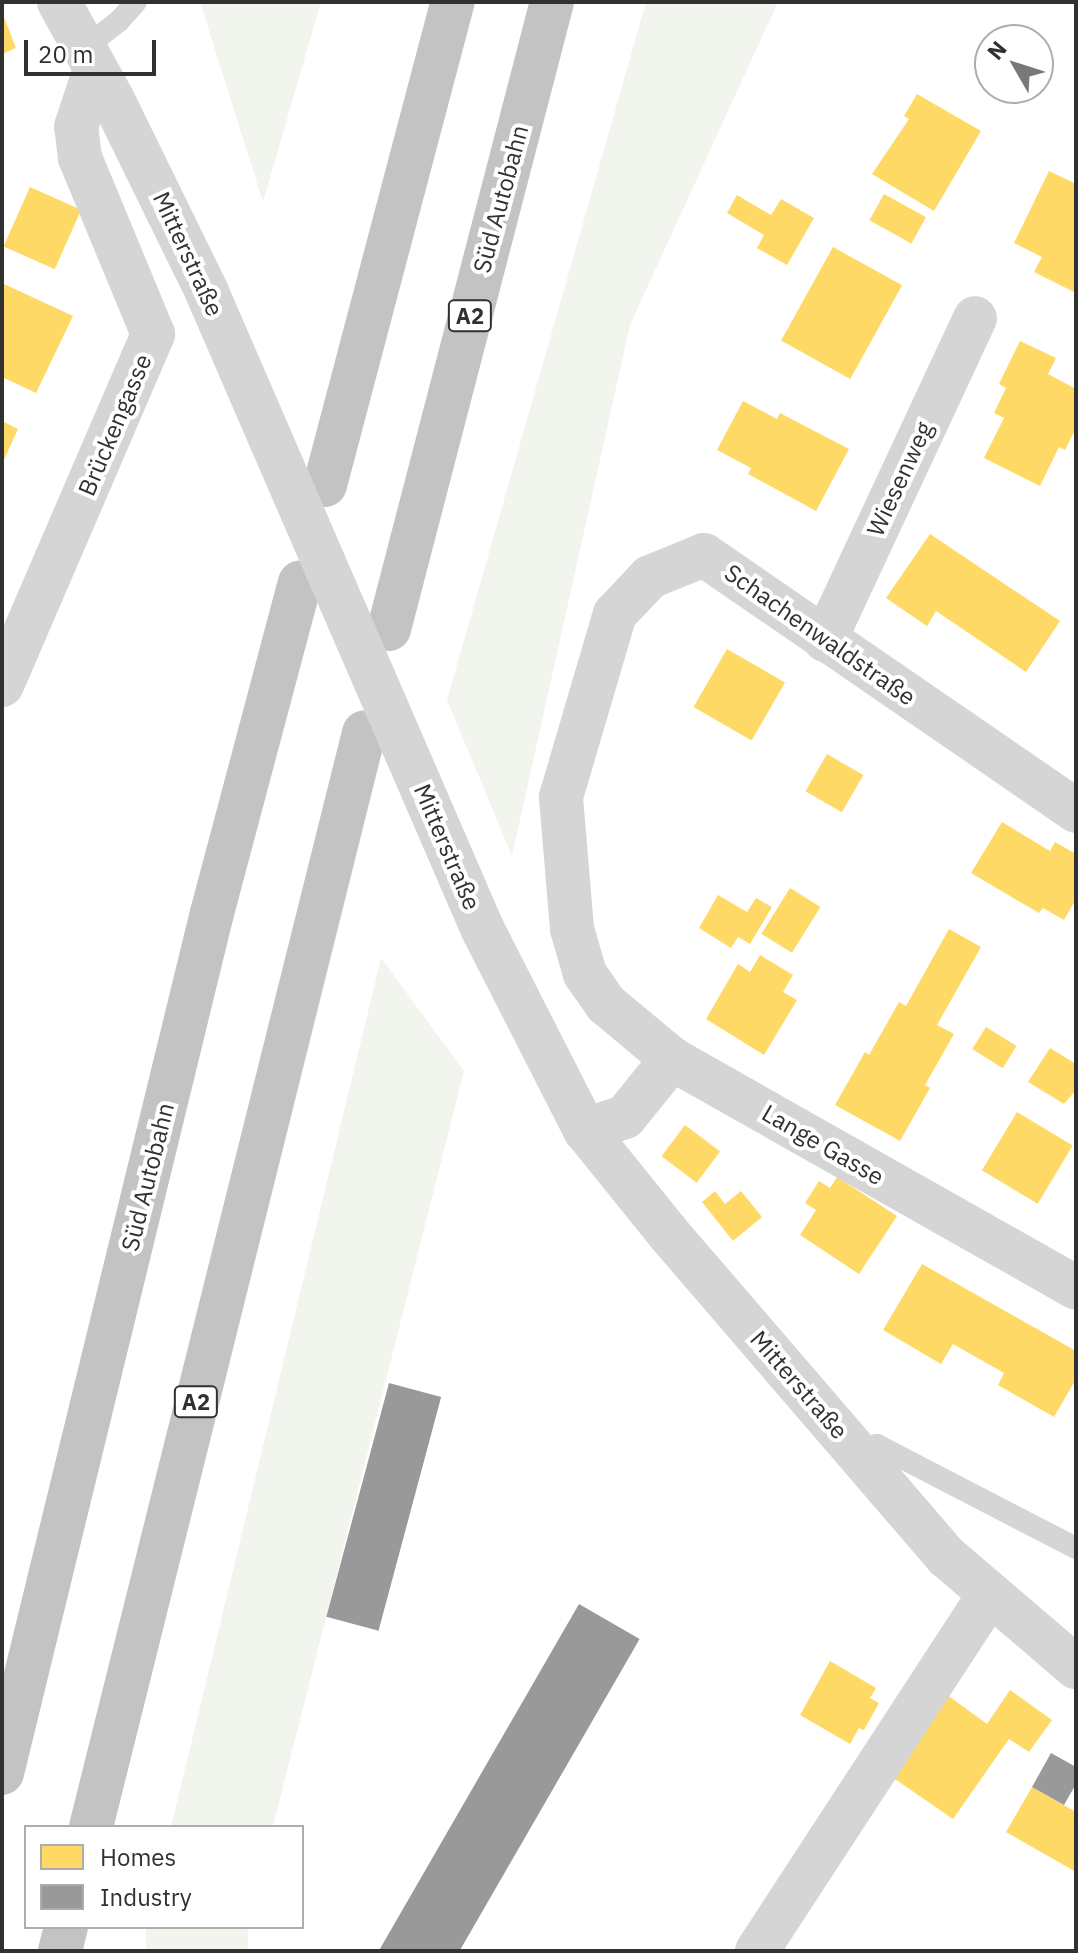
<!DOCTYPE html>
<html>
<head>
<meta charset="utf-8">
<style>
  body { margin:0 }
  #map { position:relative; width:1078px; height:1953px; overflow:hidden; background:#fff; font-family:"IBM Plex Sans",sans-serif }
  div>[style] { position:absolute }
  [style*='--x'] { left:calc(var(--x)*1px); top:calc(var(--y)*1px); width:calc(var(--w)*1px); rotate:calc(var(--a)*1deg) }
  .green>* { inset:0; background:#f1f5ee; transform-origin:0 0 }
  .homes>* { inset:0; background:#ffd966; transform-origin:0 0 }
  .industry>* { inset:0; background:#999; transform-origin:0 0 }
  .service>* { height:22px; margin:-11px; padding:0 11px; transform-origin:11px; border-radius:11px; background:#d5d5d5 }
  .minor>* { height:44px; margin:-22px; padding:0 22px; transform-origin:22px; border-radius:22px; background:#d5d5d5 }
  .motorway>* { height:44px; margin:-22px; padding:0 22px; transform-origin:22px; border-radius:22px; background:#c3c3c3 }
  .minor-bridge>* { height:44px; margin:-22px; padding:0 22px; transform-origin:22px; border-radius:22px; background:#d5d5d5 }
  span { translate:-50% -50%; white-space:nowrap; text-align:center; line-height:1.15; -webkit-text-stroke:8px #fff; paint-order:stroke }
  .shield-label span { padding:2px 6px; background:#fff; border:2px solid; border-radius:6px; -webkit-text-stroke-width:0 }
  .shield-label { font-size:22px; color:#313131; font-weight:700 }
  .street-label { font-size:24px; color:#313131 }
  .frame { position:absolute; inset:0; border:4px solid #313131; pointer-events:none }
  .legend { position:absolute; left:24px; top:1825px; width:280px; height:104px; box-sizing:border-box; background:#fff; border:2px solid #adadad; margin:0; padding:10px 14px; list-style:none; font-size:24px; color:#313131 }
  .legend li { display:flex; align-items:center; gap:16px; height:40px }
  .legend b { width:40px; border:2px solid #adadad }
  .north { position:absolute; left:974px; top:24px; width:80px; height:80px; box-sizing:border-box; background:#fff; border:2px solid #adadad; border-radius:50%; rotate:309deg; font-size:22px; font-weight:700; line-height:32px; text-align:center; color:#313131 }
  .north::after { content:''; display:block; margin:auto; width:28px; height:36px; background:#797979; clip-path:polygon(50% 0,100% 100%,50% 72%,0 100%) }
  .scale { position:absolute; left:24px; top:40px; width:132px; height:36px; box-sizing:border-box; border:4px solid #313131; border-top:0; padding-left:10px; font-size:24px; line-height:28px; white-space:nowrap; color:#313131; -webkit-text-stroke:6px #fff; paint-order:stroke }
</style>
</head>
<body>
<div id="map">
  <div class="green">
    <div style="clip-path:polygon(200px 2px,321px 2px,263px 202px)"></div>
    <div style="clip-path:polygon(646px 2px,778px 2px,630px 325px,512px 856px,447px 700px)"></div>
    <div style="clip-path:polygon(381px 958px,464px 1071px,273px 1827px,171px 1827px)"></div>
    <div style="left:146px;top:1927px;width:102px;height:25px"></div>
  </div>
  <div class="homes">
    <div style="clip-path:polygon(2px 12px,16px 48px,2px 54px)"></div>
    <div style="clip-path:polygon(917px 94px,981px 131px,934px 211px,872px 174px,909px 119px,904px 116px)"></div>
    <div style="clip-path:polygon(1049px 171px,1076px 184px,1076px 293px,1034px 272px,1042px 257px,1014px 243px)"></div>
    <div style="left:30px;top:187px;width:56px;height:65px;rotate:24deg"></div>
    <div style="left:884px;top:194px;width:48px;height:30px;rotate:29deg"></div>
    <div style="clip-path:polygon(737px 195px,771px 215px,781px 199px,814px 218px,787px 265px,757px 248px,764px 235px,727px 213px)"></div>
    <div style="left:833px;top:247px;width:79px;height:107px;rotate:29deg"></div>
    <div style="clip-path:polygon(2px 283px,73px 316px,36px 393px,2px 377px)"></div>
    <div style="clip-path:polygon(1020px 341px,1056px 358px,1048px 374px,1076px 389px,1076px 428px,1065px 450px,1059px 447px,1040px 486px,984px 458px,1004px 418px,994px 413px,1006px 388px,999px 384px)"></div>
    <div style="clip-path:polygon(743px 401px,777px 419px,780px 413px,849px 449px,816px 511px,748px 474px,751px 468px,717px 450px)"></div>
    <div style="clip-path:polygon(2px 421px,18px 429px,2px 464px)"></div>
    <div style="clip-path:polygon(930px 534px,1060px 621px,1026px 672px,936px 611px,927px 626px,886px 598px)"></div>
    <div style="left:727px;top:649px;width:67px;height:67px;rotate:30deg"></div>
    <div style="left:827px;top:754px;width:42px;height:43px;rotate:30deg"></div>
    <div style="clip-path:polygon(1002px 822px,1050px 851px,1055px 842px,1076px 854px,1076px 899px,1064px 920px,1043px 908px,1039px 913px,971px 873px)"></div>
    <div style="left:790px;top:888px;width:36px;height:54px;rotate:32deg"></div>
    <div style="clip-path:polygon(718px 895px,747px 912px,756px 898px,772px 907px,750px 944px,738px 937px,731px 948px,699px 928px)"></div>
    <div style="clip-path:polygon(949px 929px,981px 947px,937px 1025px,954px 1034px,925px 1085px,930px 1088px,900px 1141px,835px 1105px,865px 1052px,869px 1055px,899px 1002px,906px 1006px)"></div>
    <div style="clip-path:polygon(760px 955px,793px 975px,783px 992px,797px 1000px,764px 1055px,706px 1019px,738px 964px,750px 972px)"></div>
    <div style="left:986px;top:1027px;width:36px;height:26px;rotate:32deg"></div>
    <div style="clip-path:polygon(1050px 1048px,1076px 1064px,1076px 1090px,1064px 1104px,1028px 1082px)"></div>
    <div style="left:1017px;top:1112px;width:65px;height:68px;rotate:31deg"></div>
    <div style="left:685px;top:1125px;width:44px;height:39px;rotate:37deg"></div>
    <div style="clip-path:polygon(837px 1177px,897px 1216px,859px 1274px,800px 1235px,816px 1210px,805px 1203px,819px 1181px,830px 1188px)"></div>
    <div style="clip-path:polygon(715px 1191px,725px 1204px,741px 1191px,762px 1217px,733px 1241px,702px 1202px)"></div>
    <div style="clip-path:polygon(922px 1264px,1076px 1351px,1076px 1379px,1054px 1417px,998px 1385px,1004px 1373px,953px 1344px,941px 1364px,883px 1330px)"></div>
    <div style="clip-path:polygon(830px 1661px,876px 1688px,870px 1698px,879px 1703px,864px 1730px,859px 1728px,850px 1744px,800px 1715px)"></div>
    <div style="clip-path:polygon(1010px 1690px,1052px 1720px,1029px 1752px,1009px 1739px,953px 1819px,889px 1775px,946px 1694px,987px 1724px)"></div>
    <div style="clip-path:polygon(1032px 1787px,1076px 1812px,1076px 1872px,1006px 1832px)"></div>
  </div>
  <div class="industry">
    <div style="left:389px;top:1383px;width:54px;height:242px;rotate:15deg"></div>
    <div style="left:579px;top:1604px;width:70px;height:398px;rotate:30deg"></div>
    <div style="clip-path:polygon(1051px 1753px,1076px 1767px,1076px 1784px,1064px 1805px,1032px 1787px)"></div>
  </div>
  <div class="service">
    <div style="--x:83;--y:49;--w:46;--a:-37.9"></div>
    <div style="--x:119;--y:21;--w:25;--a:-48"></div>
    <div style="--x:856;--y:1451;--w:22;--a:-16"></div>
    <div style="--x:877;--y:1445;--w:224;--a:27.4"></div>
  </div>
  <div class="minor">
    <div style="--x:59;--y:2;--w:112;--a:61.1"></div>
    <div style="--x:113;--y:100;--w:212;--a:63.9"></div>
    <div style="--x:825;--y:640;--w:355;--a:-65"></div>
    <div style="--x:2;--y:685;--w:382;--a:-66.7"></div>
    <div style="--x:153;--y:334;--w:191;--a:-112.5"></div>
    <div style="--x:80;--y:158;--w:31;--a:-97"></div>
    <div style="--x:76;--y:127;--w:60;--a:-71.6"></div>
    <div style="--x:483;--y:930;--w:225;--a:63"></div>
    <div style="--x:585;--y:1130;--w:132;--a:51.1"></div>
    <div style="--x:668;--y:1233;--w:428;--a:49.3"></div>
    <div style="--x:947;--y:1557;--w:170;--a:40.5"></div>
    <div style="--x:672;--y:1059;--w:86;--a:-140.2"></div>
    <div style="--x:606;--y:1004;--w:37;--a:-125"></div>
    <div style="--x:585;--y:974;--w:47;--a:-106.1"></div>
    <div style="--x:572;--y:929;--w:132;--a:-94.8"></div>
    <div style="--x:561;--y:797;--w:191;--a:-73.6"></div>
    <div style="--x:615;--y:614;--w:51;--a:-46.6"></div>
    <div style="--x:650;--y:577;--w:58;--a:-22.2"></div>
    <div style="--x:704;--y:555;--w:452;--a:34.5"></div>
    <div style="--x:585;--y:1130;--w:42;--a:-18"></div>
    <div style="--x:625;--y:1117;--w:75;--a:-51"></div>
    <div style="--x:672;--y:1059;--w:464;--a:29.5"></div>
    <div style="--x:757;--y:1951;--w:426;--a:-56.9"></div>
  </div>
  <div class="motorway">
    <div style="--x:325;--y:485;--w:500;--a:-75.2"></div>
    <div style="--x:389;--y:629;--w:648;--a:-75.43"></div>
    <div style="--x:2;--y:1773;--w:885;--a:-76.28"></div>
    <div style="--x:212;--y:913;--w:342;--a:-75.1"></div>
    <div style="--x:91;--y:1827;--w:1128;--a:-75.99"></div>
    <div style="--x:60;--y:1951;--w:25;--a:-76"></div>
  </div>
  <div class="minor-bridge">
    <div style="--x:206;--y:290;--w:697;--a:66.6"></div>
  </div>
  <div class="shield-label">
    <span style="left:470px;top:316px">A2</span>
    <span style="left:196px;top:1402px">A2</span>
  </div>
  <div class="street-label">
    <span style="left:501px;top:199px;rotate:-75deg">Süd Autobahn</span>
    <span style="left:188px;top:254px;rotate:65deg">Mitterstraße</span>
    <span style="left:115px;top:425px;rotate:-67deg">Brückengasse</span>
    <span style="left:900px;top:479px;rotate:-65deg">Wiesenweg</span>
    <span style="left:820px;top:635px;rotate:35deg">Schachenwaldstraße</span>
    <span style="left:447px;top:847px;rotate:67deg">Mitterstraße</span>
    <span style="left:823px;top:1145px;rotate:30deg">Lange Gasse</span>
    <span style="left:148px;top:1177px;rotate:-76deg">Süd Autobahn</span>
    <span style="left:799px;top:1385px;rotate:49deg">Mitterstraße</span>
  </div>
  <div class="frame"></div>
  <ul class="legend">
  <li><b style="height:22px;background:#ffd966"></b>Homes</li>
  <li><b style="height:22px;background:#999"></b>Industry</li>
  </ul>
  <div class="north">N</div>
  <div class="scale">20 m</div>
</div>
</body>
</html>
